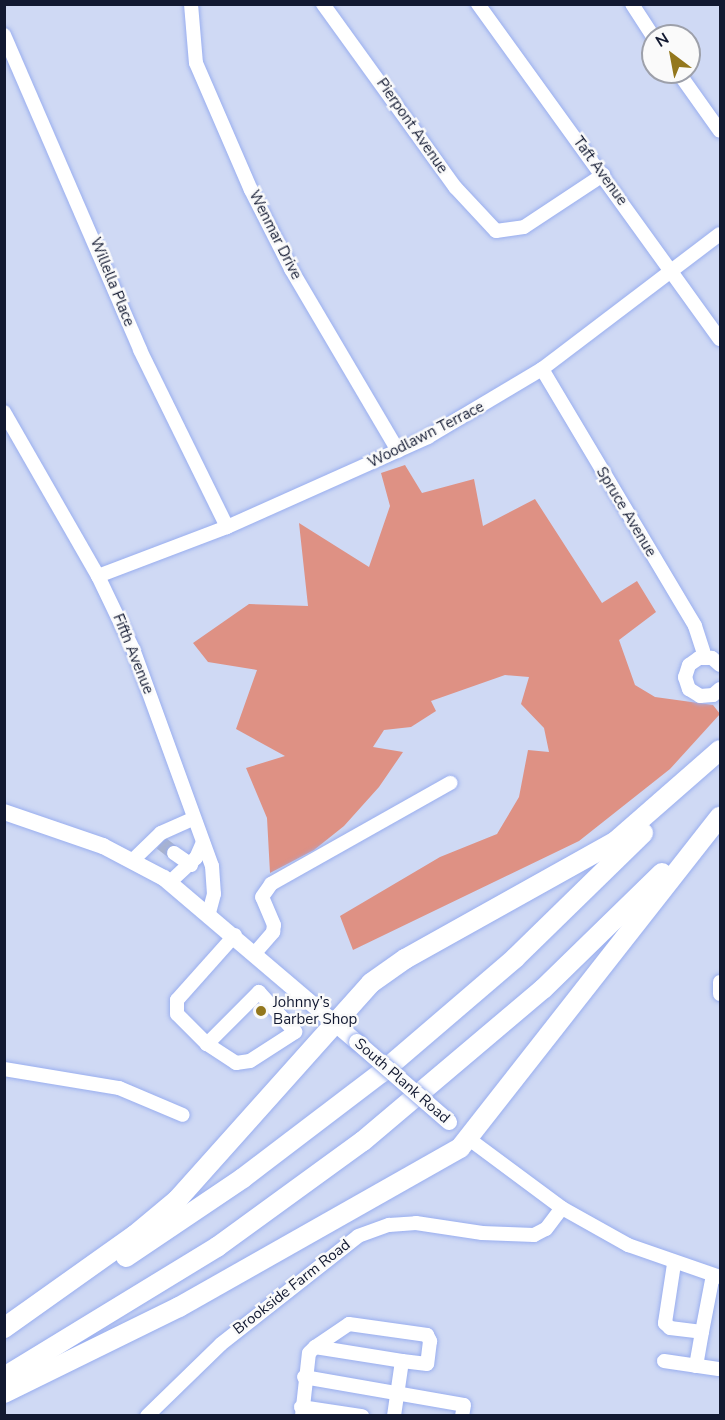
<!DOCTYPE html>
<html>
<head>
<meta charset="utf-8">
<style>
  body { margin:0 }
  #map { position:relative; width:725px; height:1420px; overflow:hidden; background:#cfd9f4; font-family:"Nunito Sans",sans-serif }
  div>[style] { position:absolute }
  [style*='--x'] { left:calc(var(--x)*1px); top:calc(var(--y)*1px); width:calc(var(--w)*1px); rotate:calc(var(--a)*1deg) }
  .green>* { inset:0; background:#de9184 }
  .minor-tunnel>* { height:14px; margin-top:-7px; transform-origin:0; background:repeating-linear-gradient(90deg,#a9b3cd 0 14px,transparent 0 21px) }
  .roads { filter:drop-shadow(0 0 2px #99aeef) drop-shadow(0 0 2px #99aeef) }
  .minor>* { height:14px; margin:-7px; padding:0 7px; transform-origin:7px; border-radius:7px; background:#fff }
  .major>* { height:16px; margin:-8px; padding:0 8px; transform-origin:8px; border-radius:8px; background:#fff }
  .highway>* { height:20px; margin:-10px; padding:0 10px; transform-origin:10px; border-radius:10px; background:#fff }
  .bridges { filter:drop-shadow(0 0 2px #99aeef) drop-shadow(0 0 2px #99aeef) }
  .major-bridge>* { height:16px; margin:-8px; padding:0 8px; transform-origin:8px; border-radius:8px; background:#fff }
  .dots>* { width:16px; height:16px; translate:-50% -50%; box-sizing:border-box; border:3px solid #fafafa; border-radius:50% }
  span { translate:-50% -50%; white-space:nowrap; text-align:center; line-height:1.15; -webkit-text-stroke:5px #fafafa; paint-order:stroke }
  .street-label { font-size:15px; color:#121931 }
  .poi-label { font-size:15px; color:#121931 }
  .left { translate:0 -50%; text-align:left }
  .frame { position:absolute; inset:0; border:6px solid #121931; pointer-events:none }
  .north { position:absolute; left:641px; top:24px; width:60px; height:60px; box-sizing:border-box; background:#fafafa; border:2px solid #9da0aa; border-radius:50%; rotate:328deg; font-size:16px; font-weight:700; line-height:24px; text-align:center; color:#121931 }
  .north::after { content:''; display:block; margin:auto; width:21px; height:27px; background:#93771d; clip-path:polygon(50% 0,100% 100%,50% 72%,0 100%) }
</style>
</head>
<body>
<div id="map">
  <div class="green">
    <div style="clip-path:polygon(405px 465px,422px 493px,474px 479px,483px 526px,535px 499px,602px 603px,637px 581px,656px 612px,619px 640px,635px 685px,655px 697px,713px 705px,720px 714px,670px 769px,579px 841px,353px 950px,340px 916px,440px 857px,497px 834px,519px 797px,528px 750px,549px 752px,544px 728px,521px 704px,529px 677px,505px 675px,431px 701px,436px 711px,411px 727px,384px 730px,373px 747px,403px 752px,379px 787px,344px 826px,314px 850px,270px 873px,267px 818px,246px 768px,285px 756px,236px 729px,257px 670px,208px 662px,193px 643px,249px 604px,308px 606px,299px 523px,369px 567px,390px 506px,381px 473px)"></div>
  </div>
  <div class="minor-tunnel">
    <div style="--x:161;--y:843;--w:16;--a:38"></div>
  </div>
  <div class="roads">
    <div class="minor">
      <div style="--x:191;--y:4;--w:59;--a:85.2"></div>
      <div style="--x:196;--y:63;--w:138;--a:66.6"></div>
      <div style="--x:251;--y:190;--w:89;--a:63.1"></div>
      <div style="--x:291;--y:269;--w:211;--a:59.5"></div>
      <div style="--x:323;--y:4;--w:226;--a:54.2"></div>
      <div style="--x:455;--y:187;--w:60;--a:47"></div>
      <div style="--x:496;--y:231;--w:28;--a:-8"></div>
      <div style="--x:524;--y:227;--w:95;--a:-33.4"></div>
      <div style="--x:478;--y:4;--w:413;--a:54.2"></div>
      <div style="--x:632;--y:4;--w:38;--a:57"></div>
      <div style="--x:4;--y:35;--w:343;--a:66.6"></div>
      <div style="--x:140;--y:350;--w:197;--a:63.8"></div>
      <div style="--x:678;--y:72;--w:72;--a:54.6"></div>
      <div style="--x:542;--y:369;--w:299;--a:59.2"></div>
      <div style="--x:695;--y:626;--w:33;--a:72"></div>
      <div style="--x:4;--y:412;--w:189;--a:60.2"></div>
      <div style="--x:98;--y:576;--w:81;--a:64.4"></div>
      <div style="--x:133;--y:649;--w:231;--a:70"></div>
      <div style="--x:212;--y:866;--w:28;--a:86"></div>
      <div style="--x:214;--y:894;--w:20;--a:105"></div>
      <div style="--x:98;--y:576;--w:138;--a:-20.8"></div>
      <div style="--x:227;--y:527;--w:220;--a:-24.1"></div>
      <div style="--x:428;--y:437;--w:133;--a:-30.8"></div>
      <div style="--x:542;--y:369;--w:223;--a:-37.2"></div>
      <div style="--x:720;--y:665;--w:11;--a:-139"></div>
      <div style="--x:712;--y:658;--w:13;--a:180"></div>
      <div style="--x:699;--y:658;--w:12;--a:145"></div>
      <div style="--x:689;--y:665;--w:13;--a:108"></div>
      <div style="--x:685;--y:677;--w:13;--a:72"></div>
      <div style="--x:689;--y:689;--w:13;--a:32"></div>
      <div style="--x:700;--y:696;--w:13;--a:-4"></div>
      <div style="--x:713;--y:695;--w:9;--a:-41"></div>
      <div style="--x:174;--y:853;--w:21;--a:35"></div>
      <div style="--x:133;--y:860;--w:39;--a:-44"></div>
      <div style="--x:161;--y:833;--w:36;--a:-24"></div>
      <div style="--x:170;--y:882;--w:35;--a:-43"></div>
      <div style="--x:196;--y:858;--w:17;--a:-66"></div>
      <div style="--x:255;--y:953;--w:28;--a:-49"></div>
      <div style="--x:273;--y:932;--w:7;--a:-82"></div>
      <div style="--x:274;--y:925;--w:30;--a:-113"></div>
      <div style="--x:262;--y:897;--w:16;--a:-55"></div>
      <div style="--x:271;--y:884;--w:206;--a:-29.4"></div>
      <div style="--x:720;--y:982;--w:12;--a:90"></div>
      <div style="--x:207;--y:1044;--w:35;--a:33"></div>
      <div style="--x:236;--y:1063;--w:14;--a:-8"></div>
      <div style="--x:250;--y:1061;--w:54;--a:-32.8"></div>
      <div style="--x:295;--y:1032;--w:54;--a:-132"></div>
      <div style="--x:259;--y:992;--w:74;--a:135"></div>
      <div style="--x:207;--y:1044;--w:42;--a:-135"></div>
      <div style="--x:177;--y:1014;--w:14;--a:-90"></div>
      <div style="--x:177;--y:1000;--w:87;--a:-48.3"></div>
      <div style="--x:4;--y:1069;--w:117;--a:9.4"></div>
      <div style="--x:119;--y:1088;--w:69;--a:22.9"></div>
      <div style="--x:469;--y:1139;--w:116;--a:36.6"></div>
      <div style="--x:562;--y:1208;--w:76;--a:29.3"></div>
      <div style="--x:628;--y:1245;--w:97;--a:19.2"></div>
      <div style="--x:674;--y:1264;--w:60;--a:98.7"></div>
      <div style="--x:665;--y:1323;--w:7;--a:45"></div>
      <div style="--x:670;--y:1328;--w:32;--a:7"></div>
      <div style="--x:702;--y:1332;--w:58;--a:-79.1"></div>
      <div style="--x:315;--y:1347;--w:41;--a:-34.1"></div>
      <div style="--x:349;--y:1324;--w:79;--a:8"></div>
      <div style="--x:427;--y:1335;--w:7;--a:63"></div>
      <div style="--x:430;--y:1341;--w:23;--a:97"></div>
      <div style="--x:427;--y:1364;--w:25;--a:-173"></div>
      <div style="--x:664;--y:1361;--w:55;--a:8.4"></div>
      <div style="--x:696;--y:1366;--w:35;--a:-80"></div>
      <div style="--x:304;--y:1377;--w:162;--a:9.9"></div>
      <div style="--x:464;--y:1405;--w:11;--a:100"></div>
      <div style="--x:301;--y:1407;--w:62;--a:8.4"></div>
      <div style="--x:147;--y:1416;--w:103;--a:-44.2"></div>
      <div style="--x:221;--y:1344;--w:174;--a:-38.2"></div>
      <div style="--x:358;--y:1236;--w:33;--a:-20"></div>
      <div style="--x:389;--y:1225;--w:27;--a:-4"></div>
      <div style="--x:416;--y:1223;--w:67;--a:8.6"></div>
      <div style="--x:482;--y:1233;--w:52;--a:2.2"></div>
      <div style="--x:534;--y:1235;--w:13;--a:-27"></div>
      <div style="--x:546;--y:1229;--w:26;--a:-53"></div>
      <div style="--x:302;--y:1416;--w:63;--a:-83.7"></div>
      <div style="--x:309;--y:1353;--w:8;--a:-45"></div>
      <div style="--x:315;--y:1347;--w:88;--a:9.1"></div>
      <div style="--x:402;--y:1361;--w:56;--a:98.3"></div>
    </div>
    <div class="major">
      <div style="--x:4;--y:812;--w:105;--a:19"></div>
      <div style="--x:103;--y:846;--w:69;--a:27.7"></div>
      <div style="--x:164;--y:878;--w:253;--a:40.4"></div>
    </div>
    <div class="highway">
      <div style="--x:126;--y:1257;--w:141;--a:-34"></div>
      <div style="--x:243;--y:1178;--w:173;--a:-37.3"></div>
      <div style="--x:381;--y:1073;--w:177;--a:-40.6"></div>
      <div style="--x:515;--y:958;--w:179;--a:-44.3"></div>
      <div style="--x:4;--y:1328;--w:161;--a:-35.4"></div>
      <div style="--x:135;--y:1235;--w:55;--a:-39.8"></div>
      <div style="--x:177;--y:1200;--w:291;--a:-48.2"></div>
      <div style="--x:371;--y:983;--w:42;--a:-35.2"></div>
      <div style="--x:405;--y:959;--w:242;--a:-29.2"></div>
      <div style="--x:616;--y:841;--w:138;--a:-41.2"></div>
      <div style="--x:4;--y:1377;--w:250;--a:-31.4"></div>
      <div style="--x:217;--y:1247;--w:180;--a:-36"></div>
      <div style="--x:363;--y:1141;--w:236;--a:-40.2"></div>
      <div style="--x:543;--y:989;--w:166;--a:-44.3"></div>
      <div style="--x:4;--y:1393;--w:195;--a:-26.2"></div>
      <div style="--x:179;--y:1307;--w:323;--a:-29.5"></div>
      <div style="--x:460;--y:1148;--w:421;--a:-51.9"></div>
    </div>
  </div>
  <div class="bridges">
    <div class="major-bridge">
      <div style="--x:357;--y:1042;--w:122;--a:41"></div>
    </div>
  </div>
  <div class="dots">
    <div style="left:261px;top:1011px;background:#93771d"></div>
  </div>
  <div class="street-label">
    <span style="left:412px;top:126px;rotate:55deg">Pierpont Avenue</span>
    <span style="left:600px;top:171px;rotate:54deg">Taft Avenue</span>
    <span style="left:275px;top:235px;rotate:63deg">Wenmar Drive</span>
    <span style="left:112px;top:282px;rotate:68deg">Willella Place</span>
    <span style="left:426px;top:435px;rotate:-27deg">Woodlawn Terrace</span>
    <span style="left:626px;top:512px;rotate:59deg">Spruce Avenue</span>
    <span style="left:133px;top:654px;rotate:68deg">Fifth Avenue</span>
    <span style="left:402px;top:1081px;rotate:41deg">South Plank Road</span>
    <span style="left:292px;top:1287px;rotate:-38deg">Brookside Farm Road</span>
  </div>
  <div class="poi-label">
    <span class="left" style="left:273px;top:1011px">Johnny’s<br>Barber Shop</span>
  </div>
  <div class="frame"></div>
  <div class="north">N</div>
</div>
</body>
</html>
